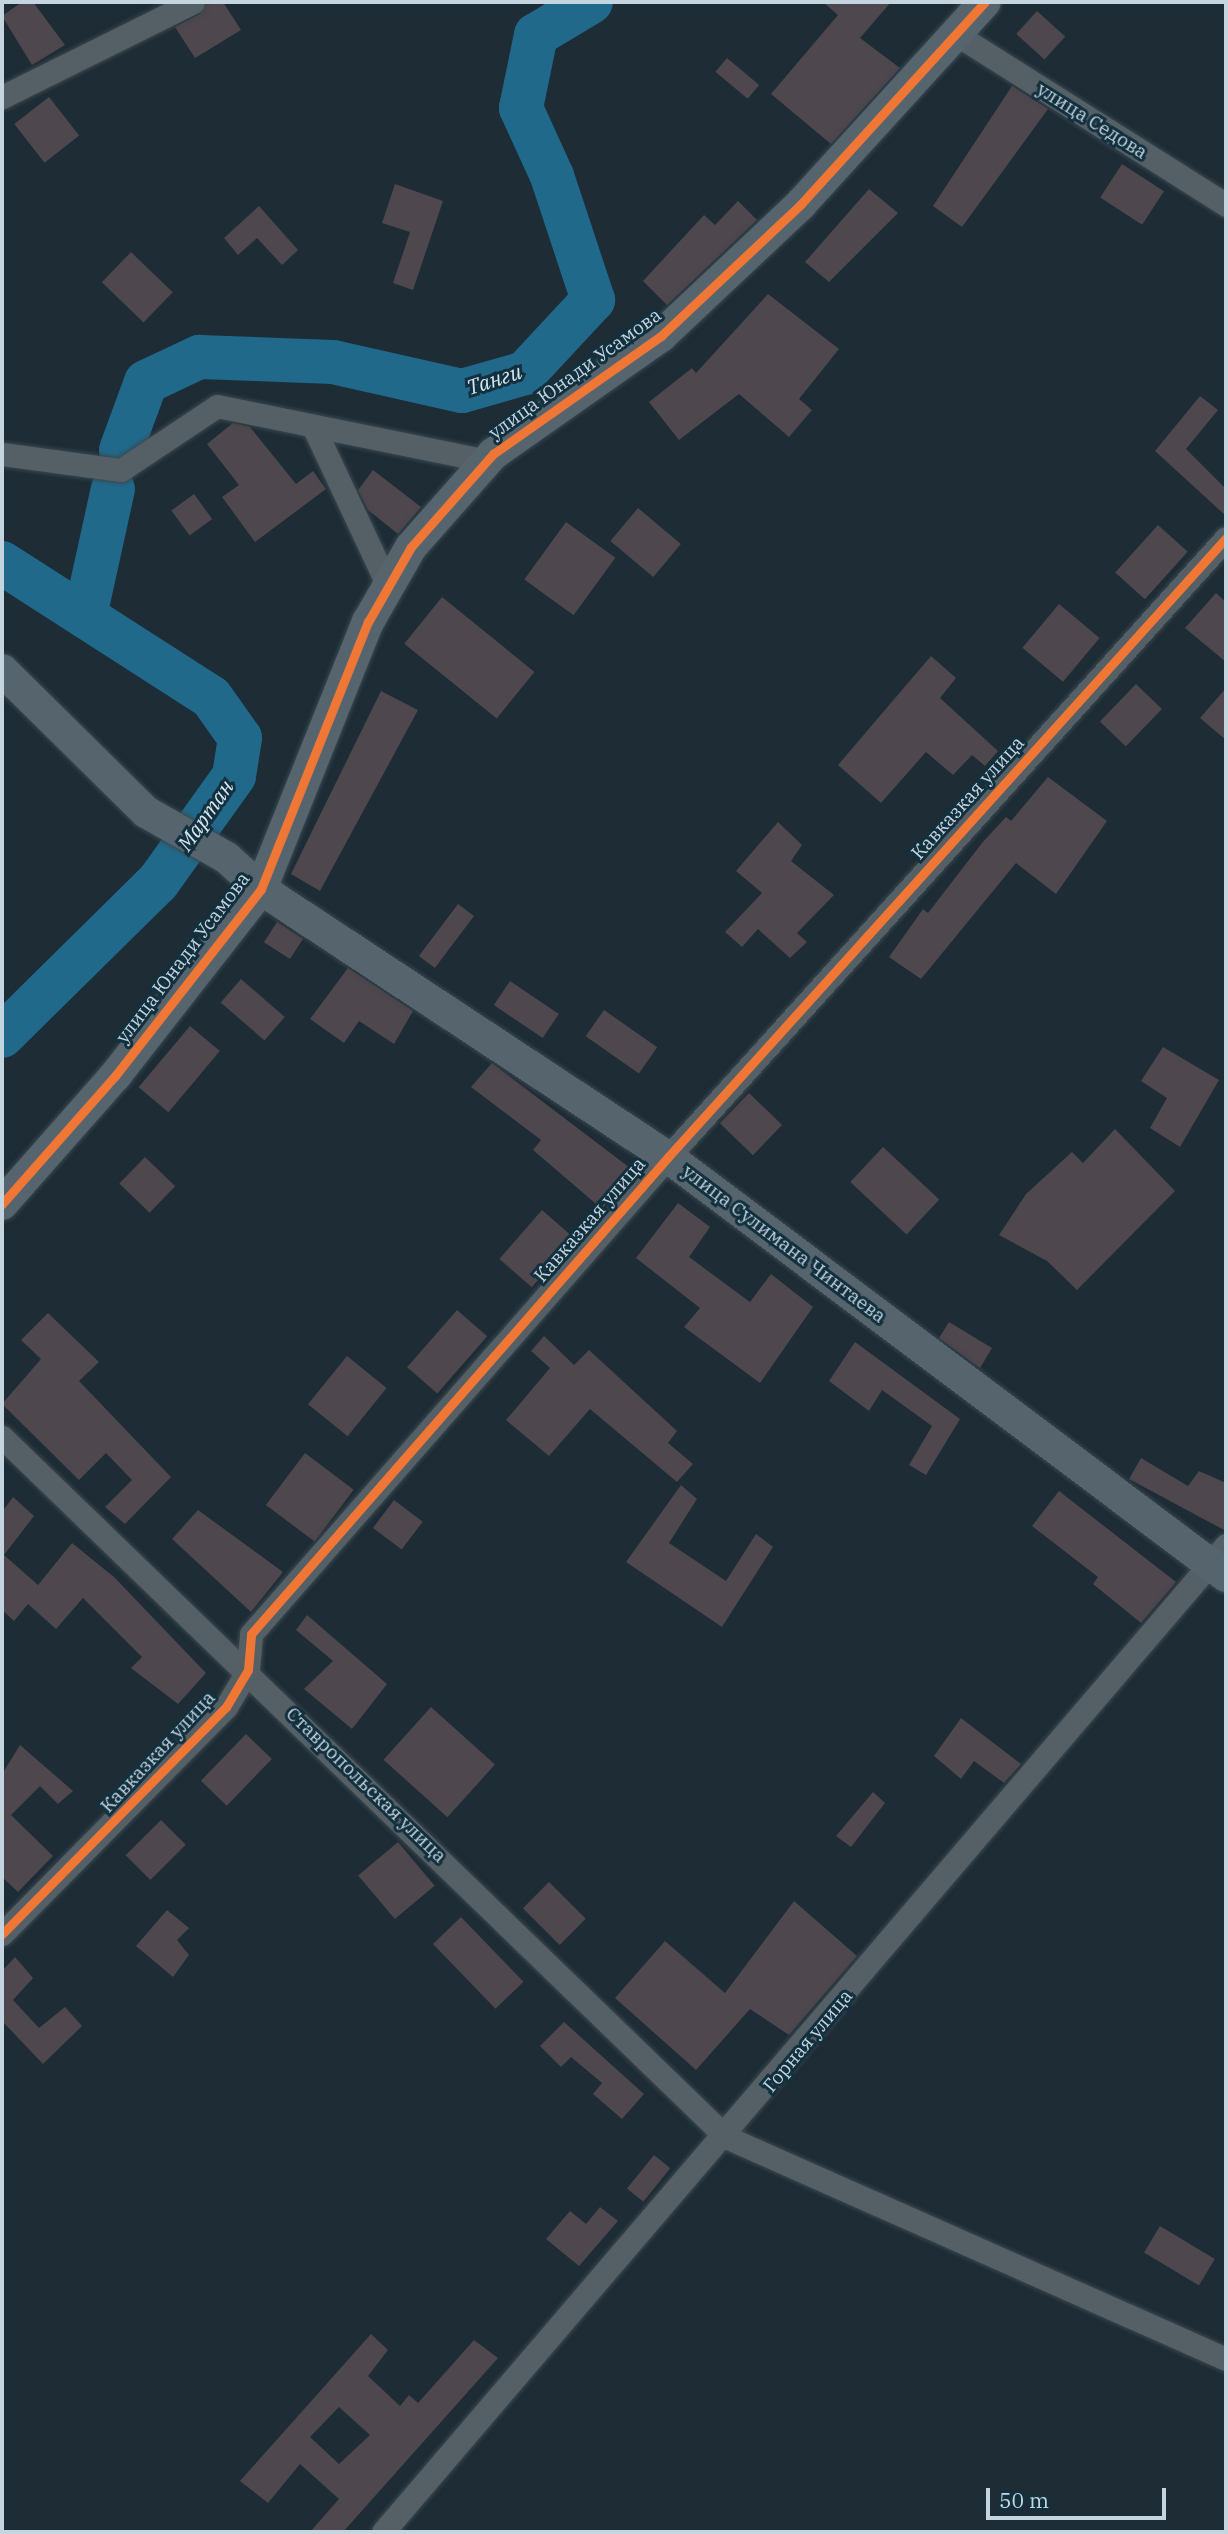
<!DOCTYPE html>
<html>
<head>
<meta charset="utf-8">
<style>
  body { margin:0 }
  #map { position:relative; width:1228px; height:2534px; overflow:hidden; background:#1d2c35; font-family:"IBM Plex Serif",serif }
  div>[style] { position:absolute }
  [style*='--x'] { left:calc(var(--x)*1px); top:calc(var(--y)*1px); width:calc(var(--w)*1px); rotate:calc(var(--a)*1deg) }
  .river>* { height:44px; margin:-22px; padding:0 22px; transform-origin:22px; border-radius:22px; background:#21698b }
  .building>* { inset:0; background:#4e474d; transform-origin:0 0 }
  .roads { filter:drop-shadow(0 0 2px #3b474f) drop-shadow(0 0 2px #3b474f) }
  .street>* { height:23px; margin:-11.5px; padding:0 11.5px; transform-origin:11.5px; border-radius:11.5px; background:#556066 }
  .secondary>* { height:32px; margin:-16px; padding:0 16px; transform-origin:16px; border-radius:16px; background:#56656d }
  .cycleway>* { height:9px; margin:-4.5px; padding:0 4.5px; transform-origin:4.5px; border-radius:4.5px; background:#f07635 }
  span { translate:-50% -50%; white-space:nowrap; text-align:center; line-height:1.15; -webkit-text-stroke:6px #13303f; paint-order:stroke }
  .street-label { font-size:19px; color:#c5d5df }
  .water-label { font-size:21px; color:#d5e7f3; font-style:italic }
  .frame { position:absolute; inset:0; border:4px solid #c5d5df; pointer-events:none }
  .scale { position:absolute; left:986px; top:2488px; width:180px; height:32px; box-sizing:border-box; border:4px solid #c5d5df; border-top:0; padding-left:9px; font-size:21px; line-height:24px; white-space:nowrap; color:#c5d5df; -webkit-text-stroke:5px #13303f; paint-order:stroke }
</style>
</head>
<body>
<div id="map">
  <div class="river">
    <div style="--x:121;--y:450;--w:72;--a:-69.8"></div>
    <div style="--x:146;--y:382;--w:59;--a:-25.3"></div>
    <div style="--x:199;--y:357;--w:134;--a:2.1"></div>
    <div style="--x:333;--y:362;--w:132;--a:12.7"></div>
    <div style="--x:462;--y:391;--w:66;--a:-15.9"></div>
    <div style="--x:525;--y:373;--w:100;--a:-47"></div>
    <div style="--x:593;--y:300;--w:131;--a:-108.3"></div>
    <div style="--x:552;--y:176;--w:75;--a:-114.5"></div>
    <div style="--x:521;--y:108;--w:75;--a:-78.4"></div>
    <div style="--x:536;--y:35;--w:64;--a:-31"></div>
    <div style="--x:2;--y:563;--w:248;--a:32.7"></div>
    <div style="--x:211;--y:697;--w:50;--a:54.7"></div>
    <div style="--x:240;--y:738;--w:38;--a:99"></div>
    <div style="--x:234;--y:776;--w:130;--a:125.6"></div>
    <div style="--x:158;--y:882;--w:219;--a:135.4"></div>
    <div style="--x:85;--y:616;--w:130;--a:-77.6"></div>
  </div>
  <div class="building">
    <div style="clip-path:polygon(22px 2px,33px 2px,65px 45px,32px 65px,2px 16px)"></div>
    <div style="clip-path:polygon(207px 2px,223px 2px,241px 30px,195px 58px,175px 27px,200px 14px)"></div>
    <div style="clip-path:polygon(823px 2px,891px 2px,860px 38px,900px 68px,831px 144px,771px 94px,838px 15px)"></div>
    <div style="left:1037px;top:11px;width:38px;height:31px;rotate:42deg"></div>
    <div style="left:727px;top:58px;width:42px;height:18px;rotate:40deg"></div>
    <div style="clip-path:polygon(1012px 86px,1048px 109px,962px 227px,933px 206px)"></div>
    <div style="left:49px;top:97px;width:49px;height:44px;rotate:52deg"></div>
    <div style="left:1122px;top:164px;width:50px;height:40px;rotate:33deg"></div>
    <div style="clip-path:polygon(395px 184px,443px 201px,413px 290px,393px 283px,410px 232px,382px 223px)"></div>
    <div style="clip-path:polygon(869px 189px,898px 213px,829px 282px,805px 262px)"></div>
    <div style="clip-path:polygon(738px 201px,757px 220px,667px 305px,643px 281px,704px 215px,715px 225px)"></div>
    <div style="clip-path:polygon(259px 206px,298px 250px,282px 265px,257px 238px,238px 255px,224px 238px)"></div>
    <div style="left:131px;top:252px;width:58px;height:42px;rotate:44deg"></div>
    <div style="clip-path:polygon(768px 294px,839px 349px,799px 399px,812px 410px,789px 437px,739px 394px,679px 440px,649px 402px,692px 368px,696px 373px)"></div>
    <div style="clip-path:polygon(1200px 396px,1218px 410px,1186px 449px,1226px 489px,1226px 516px,1155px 451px)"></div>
    <div style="clip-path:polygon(233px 423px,250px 427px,296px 484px,313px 471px,326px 489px,255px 542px,222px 497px,239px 485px,207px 444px)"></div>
    <div style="clip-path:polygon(373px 470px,421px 507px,398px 534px,368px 510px,358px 490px)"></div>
    <div style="left:194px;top:494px;width:31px;height:28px;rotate:54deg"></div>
    <div style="left:638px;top:508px;width:56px;height:43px;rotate:40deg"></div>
    <div style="left:566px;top:522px;width:61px;height:71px;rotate:36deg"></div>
    <div style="left:1158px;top:525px;width:40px;height:64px;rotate:42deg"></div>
    <div style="clip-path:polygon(1216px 593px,1226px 602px,1226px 662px,1185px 628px)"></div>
    <div style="left:442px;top:597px;width:119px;height:60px;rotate:39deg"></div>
    <div style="left:1059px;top:604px;width:53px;height:57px;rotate:40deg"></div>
    <div style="clip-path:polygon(931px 656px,956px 678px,940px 698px,998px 751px,985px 766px,972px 755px,953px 775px,926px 752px,881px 803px,838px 765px)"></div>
    <div style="left:1136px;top:684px;width:36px;height:52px;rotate:44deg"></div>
    <div style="clip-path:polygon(1226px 688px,1226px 740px,1200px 718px)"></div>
    <div style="clip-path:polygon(381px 691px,418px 710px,320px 891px,291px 874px)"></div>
    <div style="clip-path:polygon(1048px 777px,1107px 821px,1056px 894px,1016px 863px,921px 979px,889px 957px,923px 909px,928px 913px,982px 843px,1006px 817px,1011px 821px)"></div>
    <div style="clip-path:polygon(778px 822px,802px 845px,791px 861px,834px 895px,797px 933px,807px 942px,790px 958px,758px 929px,742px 947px,725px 932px,762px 893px,736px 871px)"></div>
    <div style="left:458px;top:904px;width:20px;height:65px;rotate:37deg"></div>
    <div style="left:277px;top:922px;width:31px;height:24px;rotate:33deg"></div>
    <div style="clip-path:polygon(348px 968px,413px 1011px,394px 1044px,359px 1021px,344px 1043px,310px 1019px)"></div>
    <div style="left:241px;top:979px;width:58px;height:31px;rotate:41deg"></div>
    <div style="left:510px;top:981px;width:59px;height:29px;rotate:34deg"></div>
    <div style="left:604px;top:1010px;width:65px;height:32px;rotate:35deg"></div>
    <div style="left:190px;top:1026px;width:39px;height:80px;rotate:40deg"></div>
    <div style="clip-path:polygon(1163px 1047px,1219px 1080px,1180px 1147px,1150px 1128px,1167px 1098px,1141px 1081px)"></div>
    <div style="clip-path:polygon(492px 1063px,634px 1171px,602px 1209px,533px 1150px,541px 1140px,471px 1087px)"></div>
    <div style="left:749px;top:1093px;width:46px;height:42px;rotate:44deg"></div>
    <div style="clip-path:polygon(1115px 1129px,1175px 1191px,1077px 1290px,1047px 1261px,999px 1235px,1026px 1194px,1072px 1152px,1083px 1163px)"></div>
    <div style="left:883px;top:1147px;width:77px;height:48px;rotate:43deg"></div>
    <div style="left:145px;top:1157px;width:42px;height:37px;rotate:44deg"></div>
    <div style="clip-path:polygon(678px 1203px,710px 1227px,689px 1257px,750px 1302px,771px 1274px,813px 1307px,760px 1383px,684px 1327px,700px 1308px,636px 1258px)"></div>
    <div style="left:542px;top:1210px;width:43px;height:65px;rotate:41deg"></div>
    <div style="left:457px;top:1310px;width:40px;height:76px;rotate:41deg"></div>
    <div style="clip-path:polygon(48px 1313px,99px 1362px,79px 1381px,171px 1477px,125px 1524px,105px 1507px,132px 1480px,106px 1453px,79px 1480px,2px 1404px,41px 1359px,21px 1340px)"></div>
    <div style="clip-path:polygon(949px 1322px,992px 1348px,980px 1368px,939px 1338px)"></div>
    <div style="clip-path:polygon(544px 1336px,574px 1365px,589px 1350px,677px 1431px,668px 1443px,693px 1464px,677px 1482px,590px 1409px,549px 1456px,506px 1420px,550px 1368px,531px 1351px)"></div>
    <div style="clip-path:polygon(855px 1342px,960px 1419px,926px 1475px,909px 1465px,932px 1426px,882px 1390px,869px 1411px,829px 1381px)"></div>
    <div style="left:347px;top:1356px;width:51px;height:62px;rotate:39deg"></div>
    <div style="left:305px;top:1453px;width:61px;height:65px;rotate:37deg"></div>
    <div style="clip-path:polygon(1141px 1458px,1188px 1486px,1199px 1471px,1226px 1483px,1226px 1531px,1129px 1479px)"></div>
    <div style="clip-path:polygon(681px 1485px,697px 1499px,669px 1543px,726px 1581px,756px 1534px,773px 1547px,722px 1627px,626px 1562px)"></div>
    <div style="clip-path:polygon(1059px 1491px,1176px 1582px,1141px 1623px,1093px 1584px,1098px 1577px,1032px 1526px)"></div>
    <div style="clip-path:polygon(13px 1497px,34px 1516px,4px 1555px,38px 1585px,72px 1543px,114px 1577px,206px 1673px,178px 1704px,131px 1668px,142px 1657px,83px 1598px,56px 1629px,28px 1604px,14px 1621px,2px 1610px,2px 1512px)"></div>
    <div style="left:394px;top:1500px;width:36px;height:35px;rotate:37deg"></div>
    <div style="clip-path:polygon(198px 1510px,283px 1572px,251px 1612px,172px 1539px)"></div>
    <div style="clip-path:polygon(307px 1615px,387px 1684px,352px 1729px,304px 1689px,333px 1661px,296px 1630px)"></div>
    <div style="left:431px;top:1707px;width:86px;height:71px;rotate:42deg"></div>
    <div style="clip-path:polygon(961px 1718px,1021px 1764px,1004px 1783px,974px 1761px,961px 1779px,934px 1756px)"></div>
    <div style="left:246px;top:1734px;width:36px;height:65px;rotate:44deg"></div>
    <div style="clip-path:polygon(20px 1745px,73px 1791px,58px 1804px,40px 1786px,11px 1815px,53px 1856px,18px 1892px,2px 1877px,2px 1774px)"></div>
    <div style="clip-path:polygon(873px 1792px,885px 1803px,851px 1847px,836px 1836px)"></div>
    <div style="left:161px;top:1820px;width:35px;height:50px;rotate:45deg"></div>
    <div style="left:398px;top:1842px;width:57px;height:52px;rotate:50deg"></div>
    <div style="left:549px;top:1882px;width:52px;height:37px;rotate:45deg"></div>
    <div style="clip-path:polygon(794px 1901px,857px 1956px,789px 2035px,750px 2009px,696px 2070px,615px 1998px,665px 1941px,725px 1993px)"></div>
    <div style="clip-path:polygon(167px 1910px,189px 1928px,177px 1940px,189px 1955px,173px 1977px,136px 1946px)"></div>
    <div style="left:461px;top:1917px;width:90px;height:39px;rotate:46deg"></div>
    <div style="clip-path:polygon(15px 1957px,33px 1978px,13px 2000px,39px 2028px,65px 2007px,82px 2026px,43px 2064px,2px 2021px,2px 1971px)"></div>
    <div style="clip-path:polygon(564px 2022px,644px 2094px,622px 2119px,593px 2094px,602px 2083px,571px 2057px,561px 2067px,540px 2046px)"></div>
    <div style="left:654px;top:2155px;width:21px;height:43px;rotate:39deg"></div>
    <div style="clip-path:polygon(600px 2207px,618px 2221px,579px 2266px,546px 2239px,570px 2211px,586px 2224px)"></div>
    <div style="left:1160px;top:2226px;width:64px;height:31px;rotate:31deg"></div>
    <div style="clip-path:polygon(evenodd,371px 2334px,388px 2350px,368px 2376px,400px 2406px,409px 2395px,418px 2403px,474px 2340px,498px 2358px,343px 2532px,310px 2532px,339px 2499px,300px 2464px,268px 2503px,240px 2481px,371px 2334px,339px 2407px,370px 2435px,339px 2464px,310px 2437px,339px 2407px)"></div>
  </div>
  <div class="roads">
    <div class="street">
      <div style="--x:959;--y:36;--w:316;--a:32.3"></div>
      <div style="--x:2;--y:97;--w:213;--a:-26.4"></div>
      <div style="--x:314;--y:428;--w:174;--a:64.9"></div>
      <div style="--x:2;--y:454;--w:120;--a:7.7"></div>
      <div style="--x:121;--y:470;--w:115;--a:-33.7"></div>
      <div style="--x:217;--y:406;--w:276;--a:11.5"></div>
      <div style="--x:2;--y:1437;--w:1007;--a:44.03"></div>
      <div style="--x:726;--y:2137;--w:547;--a:23.94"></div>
      <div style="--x:2;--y:1934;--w:319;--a:-45.4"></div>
      <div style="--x:226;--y:1707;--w:43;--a:-59.3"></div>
      <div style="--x:248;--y:1670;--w:36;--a:-85"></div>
      <div style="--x:251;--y:1634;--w:634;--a:-48.84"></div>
      <div style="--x:668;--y:1157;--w:833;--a:-47.97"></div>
      <div style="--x:383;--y:2532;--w:1298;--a:-49.5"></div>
    </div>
    <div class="secondary">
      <div style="--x:2;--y:670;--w:202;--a:44.6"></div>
      <div style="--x:146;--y:812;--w:93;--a:29.6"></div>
      <div style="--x:227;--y:858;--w:46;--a:42.4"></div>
      <div style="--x:261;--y:889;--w:487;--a:33.4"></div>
      <div style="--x:668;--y:1157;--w:698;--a:36.9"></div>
      <div style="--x:2;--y:1204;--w:171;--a:-48.6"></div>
      <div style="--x:115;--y:1076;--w:237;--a:-52"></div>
      <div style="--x:261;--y:889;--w:288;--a:-68.2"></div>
      <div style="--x:368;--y:622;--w:86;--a:-60.2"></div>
      <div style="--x:411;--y:547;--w:124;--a:-48.6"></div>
      <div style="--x:493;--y:454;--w:205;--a:-35.1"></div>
      <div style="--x:661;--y:336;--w:192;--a:-43.3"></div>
      <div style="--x:801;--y:204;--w:273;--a:-47.7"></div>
    </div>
  </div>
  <div class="cycleway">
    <div style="--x:2;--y:1204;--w:171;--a:-48.6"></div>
    <div style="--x:115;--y:1076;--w:237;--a:-52"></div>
    <div style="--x:261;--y:889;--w:288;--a:-68.2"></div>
    <div style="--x:368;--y:622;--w:86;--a:-60.2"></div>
    <div style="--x:411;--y:547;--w:124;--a:-48.6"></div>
    <div style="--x:493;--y:454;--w:205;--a:-35.1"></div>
    <div style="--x:661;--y:336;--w:192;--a:-43.3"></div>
    <div style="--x:801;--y:204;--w:273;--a:-47.7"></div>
    <div style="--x:2;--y:1934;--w:319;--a:-45.4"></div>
    <div style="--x:226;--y:1707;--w:43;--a:-59.3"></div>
    <div style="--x:248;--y:1670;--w:36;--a:-85"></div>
    <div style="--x:251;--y:1634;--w:634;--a:-48.84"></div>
    <div style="--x:668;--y:1157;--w:833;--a:-47.97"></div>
  </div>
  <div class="street-label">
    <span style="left:1092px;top:121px;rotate:32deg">улица Седова</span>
    <span style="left:575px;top:374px;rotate:-36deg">улица Юнади Усамова</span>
    <span style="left:968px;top:798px;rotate:-48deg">Кавказкая улица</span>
    <span style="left:183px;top:958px;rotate:-53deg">улица Юнади Усамова</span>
    <span style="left:590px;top:1220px;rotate:-49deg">Кавказкая улица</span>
    <span style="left:784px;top:1244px;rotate:37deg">улица Сулимана Чинтаева</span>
    <span style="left:158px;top:1752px;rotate:-47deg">Кавказкая улица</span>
    <span style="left:366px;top:1785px;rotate:44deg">Ставропольская улица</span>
    <span style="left:808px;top:2041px;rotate:-50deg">Горная улица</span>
  </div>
  <div class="water-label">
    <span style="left:494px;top:379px;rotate:-18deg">Танги</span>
    <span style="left:205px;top:815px;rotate:-55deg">Мартан</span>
  </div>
  <div class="frame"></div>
  <div class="scale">50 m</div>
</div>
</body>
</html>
